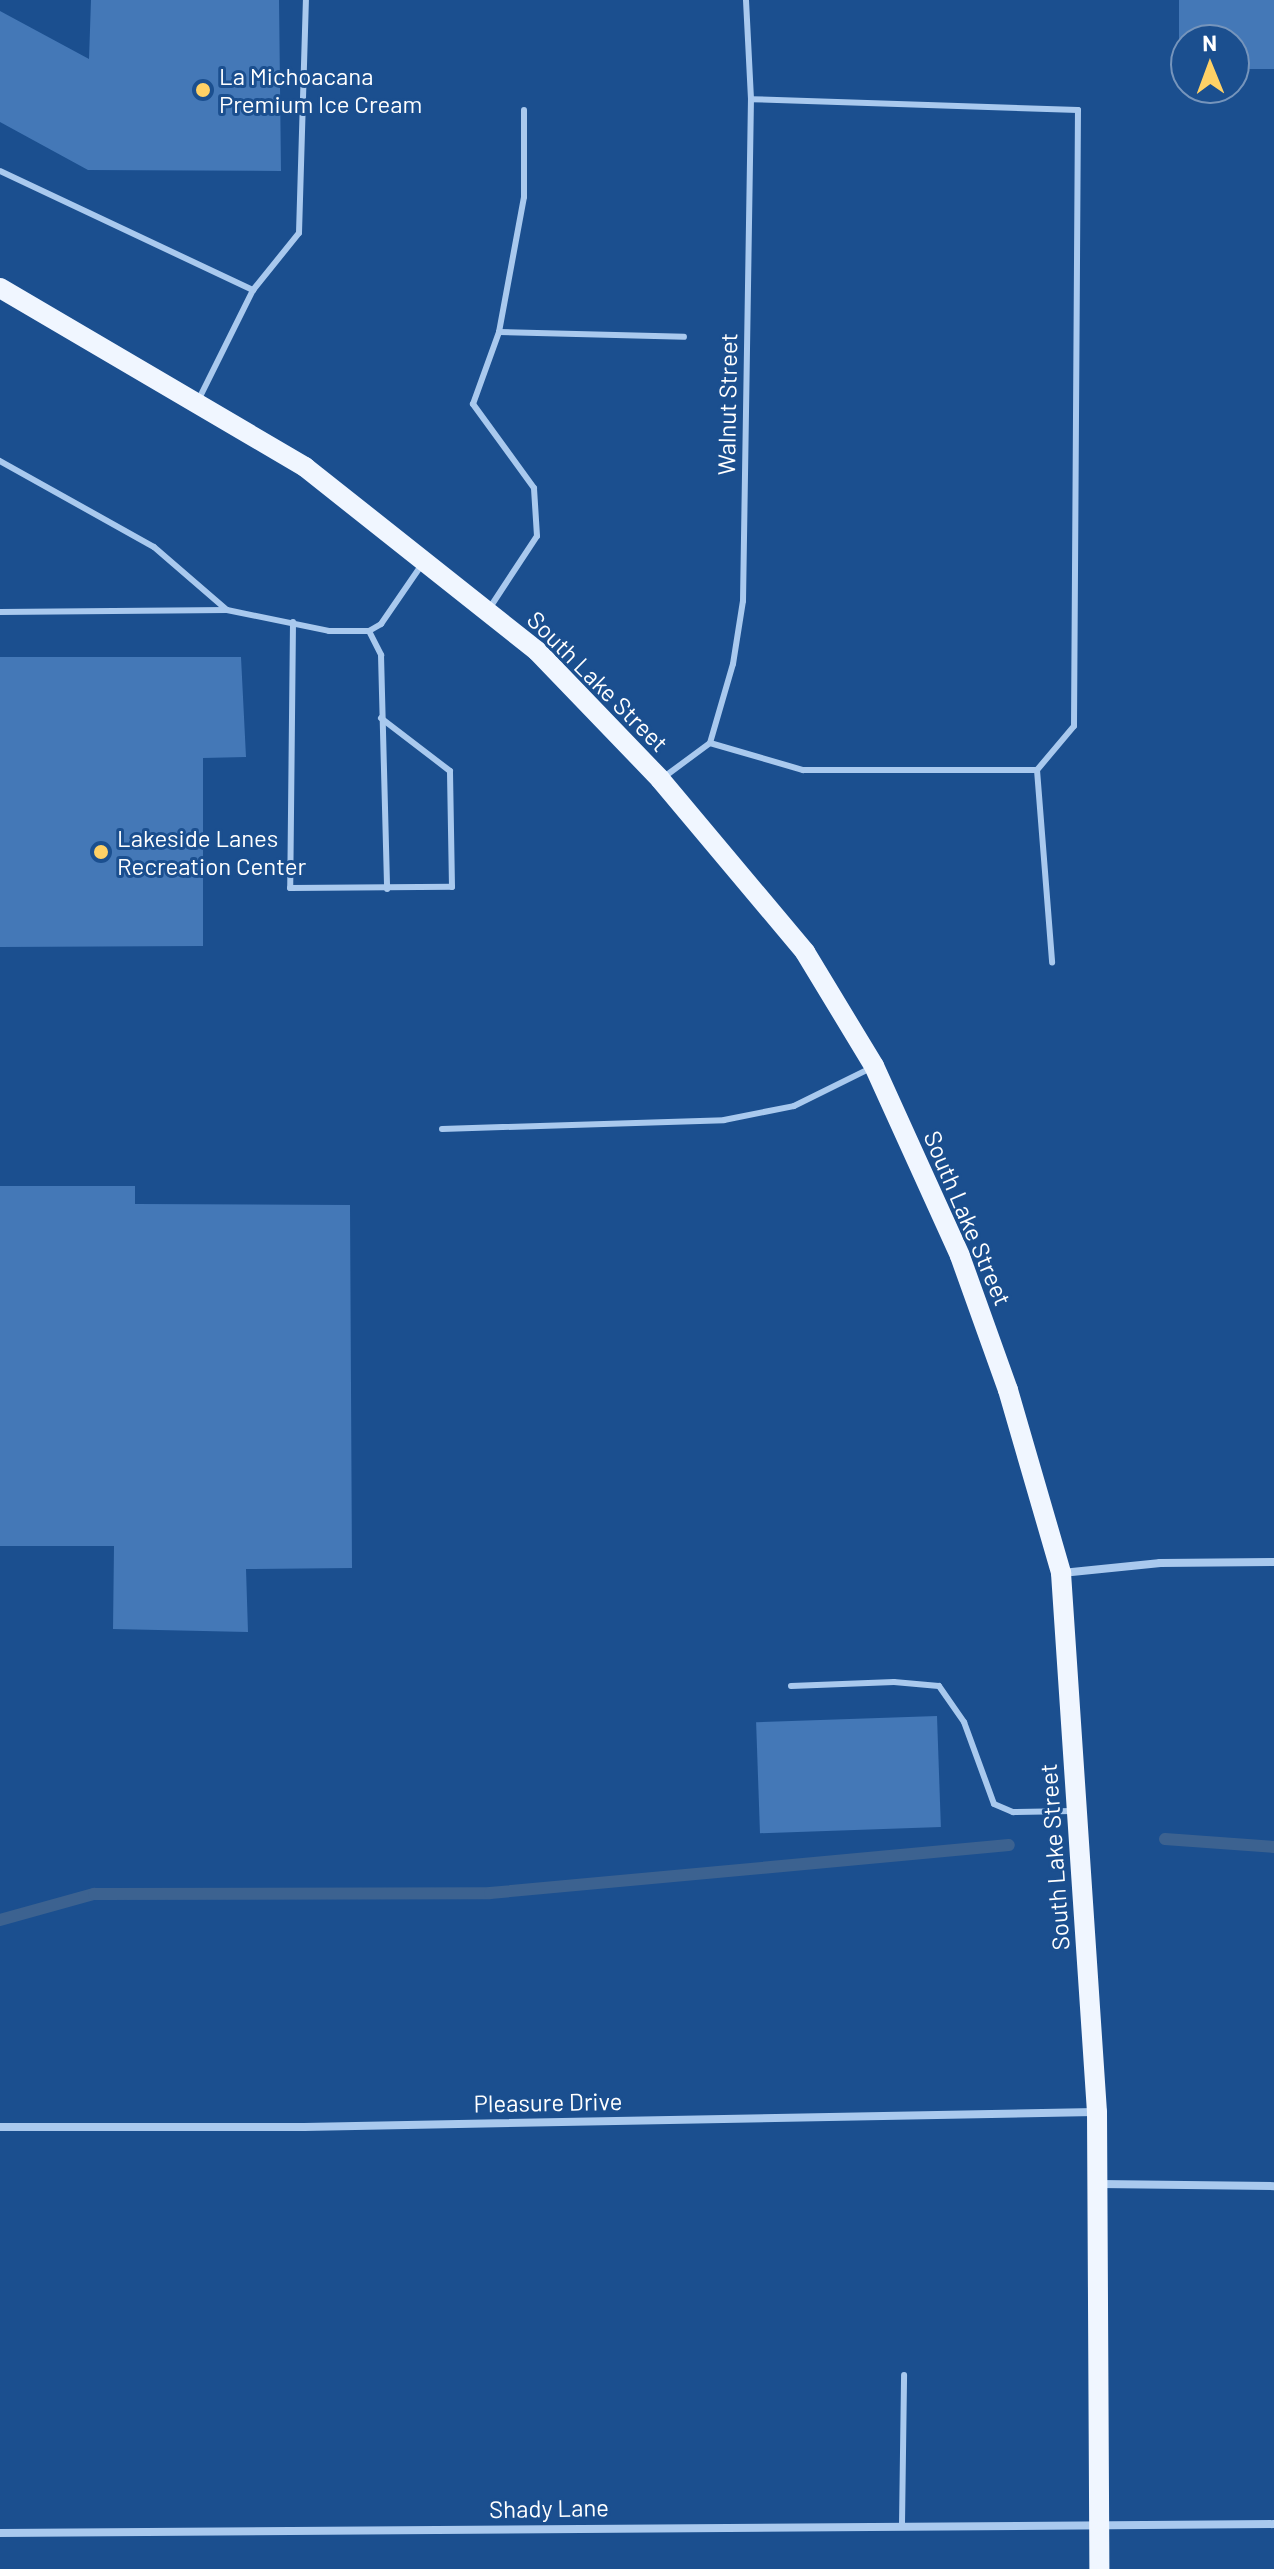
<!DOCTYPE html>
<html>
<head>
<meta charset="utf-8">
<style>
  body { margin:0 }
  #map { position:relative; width:1274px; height:2569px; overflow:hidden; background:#1b4f8f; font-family:Barlow,sans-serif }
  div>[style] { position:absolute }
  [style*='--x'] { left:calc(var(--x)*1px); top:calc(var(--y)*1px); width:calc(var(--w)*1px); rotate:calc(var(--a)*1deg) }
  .stream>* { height:12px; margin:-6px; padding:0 6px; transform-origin:6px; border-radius:6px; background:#3c6290 }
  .building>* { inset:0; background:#4478b7; transform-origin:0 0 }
  .service>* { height:6px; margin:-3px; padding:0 3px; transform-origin:3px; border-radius:3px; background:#a9c9ee }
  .minor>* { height:8px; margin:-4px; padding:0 4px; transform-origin:4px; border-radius:4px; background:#a9c9ee }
  .primary>* { height:20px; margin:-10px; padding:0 10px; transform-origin:10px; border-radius:10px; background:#f0f6ff }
  .dots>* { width:22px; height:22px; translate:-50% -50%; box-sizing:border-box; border:4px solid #1b4f8f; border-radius:50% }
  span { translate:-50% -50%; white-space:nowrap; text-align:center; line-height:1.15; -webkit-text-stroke:6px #1b4f8f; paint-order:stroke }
  .poi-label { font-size:24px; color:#fff }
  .left { translate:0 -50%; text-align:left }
  .street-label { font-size:24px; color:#fff }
  .north { position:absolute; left:1170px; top:24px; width:80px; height:80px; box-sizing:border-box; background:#1b4f8f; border:2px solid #7695bc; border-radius:50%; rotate:359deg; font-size:22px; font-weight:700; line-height:32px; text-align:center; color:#fff }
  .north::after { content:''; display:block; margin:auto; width:28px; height:36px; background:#ffd166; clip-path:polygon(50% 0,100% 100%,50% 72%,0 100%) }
</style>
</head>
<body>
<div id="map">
  <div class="stream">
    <div style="--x:1165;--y:1839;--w:109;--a:4.2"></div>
    <div style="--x:0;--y:1920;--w:98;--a:-15.5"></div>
    <div style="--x:94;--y:1894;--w:396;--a:-0.1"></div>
    <div style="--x:490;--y:1893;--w:521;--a:-5.28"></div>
  </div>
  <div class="building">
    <div style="clip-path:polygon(91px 0,279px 0,281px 171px,88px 170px,0 122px,0 11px,89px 59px)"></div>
    <div style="clip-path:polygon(1179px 0,1274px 0,1274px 69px,1234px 69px,1234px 40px,1186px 40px,1186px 69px,1179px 69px)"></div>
    <div style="clip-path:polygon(0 657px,241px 657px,246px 757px,203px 758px,203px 946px,0 947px)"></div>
    <div style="clip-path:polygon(0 1186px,135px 1186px,135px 1204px,350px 1205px,352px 1568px,246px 1569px,248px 1632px,113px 1629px,114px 1546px,0 1546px)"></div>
    <div style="left:937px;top:1716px;width:111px;height:181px;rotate:88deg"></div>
  </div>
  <div class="service">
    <div style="--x:0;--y:171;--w:280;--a:25.2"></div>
    <div style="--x:253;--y:290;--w:122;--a:116.4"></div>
    <div style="--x:253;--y:290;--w:73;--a:-51.1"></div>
    <div style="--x:299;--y:233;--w:233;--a:-88.3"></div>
    <div style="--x:499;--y:332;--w:137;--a:-79.5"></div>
    <div style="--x:524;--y:197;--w:87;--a:-90"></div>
    <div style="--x:0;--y:461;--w:176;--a:29.2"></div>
    <div style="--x:154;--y:547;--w:96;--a:40.8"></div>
    <div style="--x:489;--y:609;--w:87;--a:-56.7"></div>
    <div style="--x:537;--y:536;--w:48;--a:-93.6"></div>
    <div style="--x:534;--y:488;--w:104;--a:-126"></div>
    <div style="--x:473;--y:404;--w:77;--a:-70.1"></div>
    <div style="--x:499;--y:332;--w:185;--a:1.5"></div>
    <div style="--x:0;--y:612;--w:227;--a:-0.5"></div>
    <div style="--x:227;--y:610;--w:104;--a:11.6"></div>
    <div style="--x:329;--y:631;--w:40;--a:0"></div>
    <div style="--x:369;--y:631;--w:14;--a:-30"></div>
    <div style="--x:381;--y:624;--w:74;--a:-55.5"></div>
    <div style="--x:293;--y:622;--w:266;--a:90.6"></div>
    <div style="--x:290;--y:888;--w:162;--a:-0.4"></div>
    <div style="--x:452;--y:887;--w:116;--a:-91"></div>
    <div style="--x:450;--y:771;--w:87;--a:-142.5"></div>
    <div style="--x:369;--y:631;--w:27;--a:63"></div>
    <div style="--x:381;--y:655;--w:234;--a:88.5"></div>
    <div style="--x:710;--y:743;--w:97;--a:16.2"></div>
    <div style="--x:803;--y:770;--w:234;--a:0"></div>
    <div style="--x:1037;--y:770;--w:57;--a:-49.9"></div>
    <div style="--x:1074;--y:726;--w:616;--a:-89.63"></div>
    <div style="--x:1078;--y:110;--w:327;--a:-178.1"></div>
    <div style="--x:1037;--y:770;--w:193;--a:85.5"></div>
    <div style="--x:664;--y:777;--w:57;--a:-36.5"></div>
    <div style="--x:710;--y:743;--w:82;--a:-73.8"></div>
    <div style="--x:733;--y:664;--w:64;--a:-81"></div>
    <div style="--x:743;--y:601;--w:502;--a:-89.09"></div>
    <div style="--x:751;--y:99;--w:99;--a:-92.9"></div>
    <div style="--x:442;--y:1129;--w:282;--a:-1.8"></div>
    <div style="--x:724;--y:1120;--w:71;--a:-11.3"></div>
    <div style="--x:794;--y:1106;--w:86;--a:-26.3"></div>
    <div style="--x:791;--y:1686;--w:103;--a:-2.2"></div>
    <div style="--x:894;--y:1682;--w:45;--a:5.1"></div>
    <div style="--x:939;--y:1686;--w:44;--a:55.2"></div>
    <div style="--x:964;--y:1722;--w:87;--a:69.9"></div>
    <div style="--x:994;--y:1804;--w:21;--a:23"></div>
    <div style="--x:1013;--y:1812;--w:60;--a:-1"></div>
    <div style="--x:902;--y:2524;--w:149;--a:-89.2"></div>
  </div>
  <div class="minor">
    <div style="--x:1062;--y:1573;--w:99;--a:-5.8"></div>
    <div style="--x:1160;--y:1563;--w:114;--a:-0.5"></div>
    <div style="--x:0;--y:2127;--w:304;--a:0"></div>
    <div style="--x:304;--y:2127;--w:791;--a:-1.09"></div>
    <div style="--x:1099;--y:2184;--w:175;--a:0.7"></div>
    <div style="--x:0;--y:2533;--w:1274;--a:-0.4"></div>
  </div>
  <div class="primary">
    <div style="--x:0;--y:288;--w:354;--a:30.4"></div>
    <div style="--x:305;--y:467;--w:296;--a:38.4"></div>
    <div style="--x:537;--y:651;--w:178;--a:46.1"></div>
    <div style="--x:660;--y:779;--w:226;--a:50"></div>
    <div style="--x:805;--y:952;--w:133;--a:58.8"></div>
    <div style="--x:874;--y:1066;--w:209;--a:65.6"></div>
    <div style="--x:960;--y:1256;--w:142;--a:70.3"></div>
    <div style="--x:1008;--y:1390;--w:191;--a:73.8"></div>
    <div style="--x:1061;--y:1573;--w:540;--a:86.18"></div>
    <div style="--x:1097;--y:2112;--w:457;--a:89.7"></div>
  </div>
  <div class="dots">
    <div style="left:203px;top:90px;background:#ffd166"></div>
    <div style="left:101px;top:852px;background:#ffd166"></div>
  </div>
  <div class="poi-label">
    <span class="left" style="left:219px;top:90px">La Michoacana<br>Premium Ice Cream</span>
    <span class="left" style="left:117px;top:852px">Lakeside Lanes<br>Recreation Center</span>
  </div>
  <div class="street-label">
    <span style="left:727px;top:404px;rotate:-89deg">Walnut Street</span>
    <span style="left:598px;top:681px;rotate:45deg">South Lake Street</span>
    <span style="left:968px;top:1218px;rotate:67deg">South Lake Street</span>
    <span style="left:1054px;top:1857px;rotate:-94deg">South Lake Street</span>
    <span style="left:548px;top:2102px;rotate:-1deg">Pleasure Drive</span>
    <span style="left:549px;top:2508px;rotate:-1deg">Shady Lane</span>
  </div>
  <div class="north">N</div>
</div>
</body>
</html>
